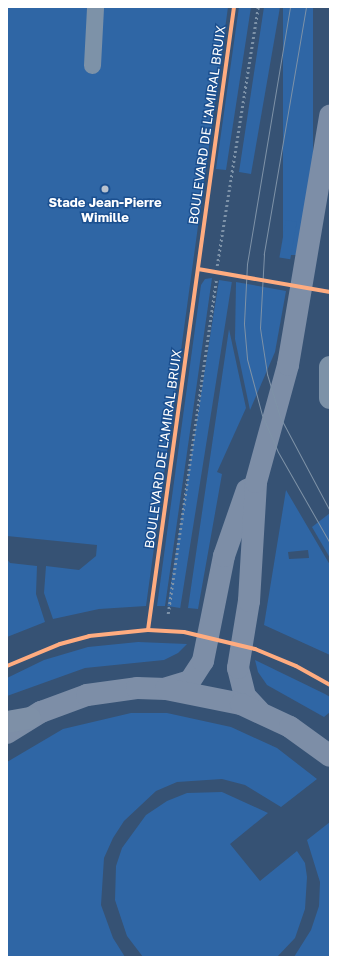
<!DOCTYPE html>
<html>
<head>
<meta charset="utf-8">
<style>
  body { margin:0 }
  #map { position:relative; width:337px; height:964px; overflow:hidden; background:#365274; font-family:"Golos Text",sans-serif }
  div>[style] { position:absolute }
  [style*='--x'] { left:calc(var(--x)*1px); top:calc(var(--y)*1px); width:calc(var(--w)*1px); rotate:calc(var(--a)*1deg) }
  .green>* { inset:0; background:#2f66a5; transform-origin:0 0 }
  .path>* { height:2.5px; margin-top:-1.25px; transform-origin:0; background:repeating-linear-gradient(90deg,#7d92a8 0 2px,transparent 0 5px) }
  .service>* { height:17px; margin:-8.5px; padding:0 8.5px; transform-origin:8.5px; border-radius:8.5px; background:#7d92a8 }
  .minor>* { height:22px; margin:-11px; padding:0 11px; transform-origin:11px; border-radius:11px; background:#7d92a8 }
  .primary>* { height:22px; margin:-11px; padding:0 11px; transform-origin:11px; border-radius:11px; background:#7d8ea7 }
  .trunk>* { height:22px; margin:-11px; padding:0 11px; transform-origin:11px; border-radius:11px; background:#7e90a7 }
  .tram>* { height:1px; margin:-0.5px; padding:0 0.5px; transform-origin:0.5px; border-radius:0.5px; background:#7e92a7 }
  .cycleway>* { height:4px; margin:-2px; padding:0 2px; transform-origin:2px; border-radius:2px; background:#ffac80 }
  .dots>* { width:11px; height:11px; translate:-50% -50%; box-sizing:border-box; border:2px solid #1b4f8f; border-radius:50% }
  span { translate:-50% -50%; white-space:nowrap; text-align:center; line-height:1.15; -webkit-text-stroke:3px #1b4f8f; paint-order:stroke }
  .street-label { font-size:13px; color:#fff }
  .poi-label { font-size:13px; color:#fff; font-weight:700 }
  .frame { position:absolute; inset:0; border:8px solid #fff; pointer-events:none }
</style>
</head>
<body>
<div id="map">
  <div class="green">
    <div style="clip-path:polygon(7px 7px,228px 7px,146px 606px,99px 609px,53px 619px,44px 593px,46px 566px,79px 570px,96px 556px,97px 545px,7px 536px)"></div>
    <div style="clip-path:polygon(239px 7px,251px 7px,226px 170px,216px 169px)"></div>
    <div style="clip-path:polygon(264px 7px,280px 7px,251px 174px,239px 172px)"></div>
    <div style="left:283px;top:7px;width:30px;height:248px"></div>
    <div style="left:286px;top:220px;width:11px;height:38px;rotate:10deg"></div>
    <div style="clip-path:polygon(212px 278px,165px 606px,157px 606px,201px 285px,205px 279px)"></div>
    <div style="left:219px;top:280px;width:13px;height:330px;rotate:9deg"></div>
    <div style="clip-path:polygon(236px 282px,286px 291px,275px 352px,250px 410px,235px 339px)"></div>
    <div style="clip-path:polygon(229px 329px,246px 408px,217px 472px,222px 474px,198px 609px,188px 608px)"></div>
    <div style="clip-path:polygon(evenodd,286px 490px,330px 565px,330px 655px,264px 625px,286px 490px,308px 550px,309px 558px,289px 559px,288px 552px,308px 550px)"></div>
    <div style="clip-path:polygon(330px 513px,330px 558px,312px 527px)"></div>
    <div style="clip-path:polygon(7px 559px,10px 563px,37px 566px,36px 594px,45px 622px,7px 637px)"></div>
    <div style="clip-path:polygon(138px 642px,187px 644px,178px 653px,164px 660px,85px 668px,7px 696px,7px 678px,44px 660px,88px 647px)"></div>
    <div style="clip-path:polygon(255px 660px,325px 694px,330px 697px,330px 712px,324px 717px,267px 685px,258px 672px)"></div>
    <div style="clip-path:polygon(131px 713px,167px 713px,231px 727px,277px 748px,317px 779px,281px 807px,245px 785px,222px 779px,177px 782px,156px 791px,124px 821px,113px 838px,104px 858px,101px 905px,113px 938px,125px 957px,7px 957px,7px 762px,63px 729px)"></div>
    <div style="clip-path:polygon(222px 792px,268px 813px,230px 844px,260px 881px,297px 851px,305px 863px,307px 877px,305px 909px,295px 938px,277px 957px,143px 957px,127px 936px,115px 900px,116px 866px,122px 848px,146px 815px,167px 801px,187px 793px)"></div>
    <div style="clip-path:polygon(330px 822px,330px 957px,294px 957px,311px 930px,319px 906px,320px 882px,307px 840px)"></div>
  </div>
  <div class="path">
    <div style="--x:217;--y:266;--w:262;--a:-81"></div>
    <div style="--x:168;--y:614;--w:338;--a:-81.8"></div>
  </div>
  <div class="service">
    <div style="--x:92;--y:65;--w:58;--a:-87"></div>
  </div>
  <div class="minor">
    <div style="--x:330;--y:367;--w:31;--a:90"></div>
  </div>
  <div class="primary">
    <div style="--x:167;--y:688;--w:24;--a:-17"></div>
    <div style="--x:190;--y:681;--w:24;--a:-57"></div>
    <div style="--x:203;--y:661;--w:107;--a:-78.7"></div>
    <div style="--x:224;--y:556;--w:70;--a:-70.8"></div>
    <div style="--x:259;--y:711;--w:21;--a:-133"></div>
    <div style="--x:245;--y:696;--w:29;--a:-104"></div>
    <div style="--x:238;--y:668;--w:68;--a:-80.7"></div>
    <div style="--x:249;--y:601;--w:119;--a:-86.6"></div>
    <div style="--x:256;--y:482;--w:121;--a:-74.7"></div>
    <div style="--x:288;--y:365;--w:253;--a:-80.4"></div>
    <div style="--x:7;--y:733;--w:40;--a:-32"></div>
    <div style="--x:41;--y:712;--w:49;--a:-20.3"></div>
    <div style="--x:87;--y:695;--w:50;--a:-8"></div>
    <div style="--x:137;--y:688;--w:29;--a:2"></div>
    <div style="--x:166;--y:689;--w:76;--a:11.3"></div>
    <div style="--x:241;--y:704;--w:54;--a:25.1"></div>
    <div style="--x:290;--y:727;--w:49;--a:35.9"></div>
  </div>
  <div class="trunk">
    <div style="--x:7;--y:722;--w:23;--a:-10"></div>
  </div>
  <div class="tram">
    <div style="--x:290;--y:7;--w:261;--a:99.5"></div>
    <div style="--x:247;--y:264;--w:60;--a:92.9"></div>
    <div style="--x:244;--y:324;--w:35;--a:85"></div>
    <div style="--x:247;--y:359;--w:58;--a:75"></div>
    <div style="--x:262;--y:415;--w:40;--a:66.6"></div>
    <div style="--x:278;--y:452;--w:105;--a:60.3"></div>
    <div style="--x:306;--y:7;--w:251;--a:99.7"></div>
    <div style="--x:264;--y:254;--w:74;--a:93.1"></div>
    <div style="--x:260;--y:328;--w:47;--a:81.3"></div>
    <div style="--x:267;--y:374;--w:45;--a:73.2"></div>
    <div style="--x:280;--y:417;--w:106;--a:62"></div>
  </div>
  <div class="cycleway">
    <div style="--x:198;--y:269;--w:134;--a:9.9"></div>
    <div style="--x:148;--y:630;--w:629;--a:-82.14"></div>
    <div style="--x:7;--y:666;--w:57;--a:-22.5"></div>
    <div style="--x:60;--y:644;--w:30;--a:-15"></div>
    <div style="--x:89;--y:636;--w:59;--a:-5.8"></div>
    <div style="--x:148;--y:630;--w:36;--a:3"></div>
    <div style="--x:184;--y:632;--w:73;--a:13.5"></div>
    <div style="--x:255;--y:649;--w:44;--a:22.5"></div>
    <div style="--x:296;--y:666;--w:39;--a:29"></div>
  </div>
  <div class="dots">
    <div style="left:105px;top:189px;background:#b9c2ce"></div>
  </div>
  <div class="street-label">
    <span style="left:207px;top:125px;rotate:-82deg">BOULEVARD DE L'AMIRAL BRUIX</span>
    <span style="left:163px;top:449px;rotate:-82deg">BOULEVARD DE L'AMIRAL BRUIX</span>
  </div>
  <div class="poi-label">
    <span style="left:105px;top:210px">Stade Jean-Pierre<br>Wimille</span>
  </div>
  <div class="frame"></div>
</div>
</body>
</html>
